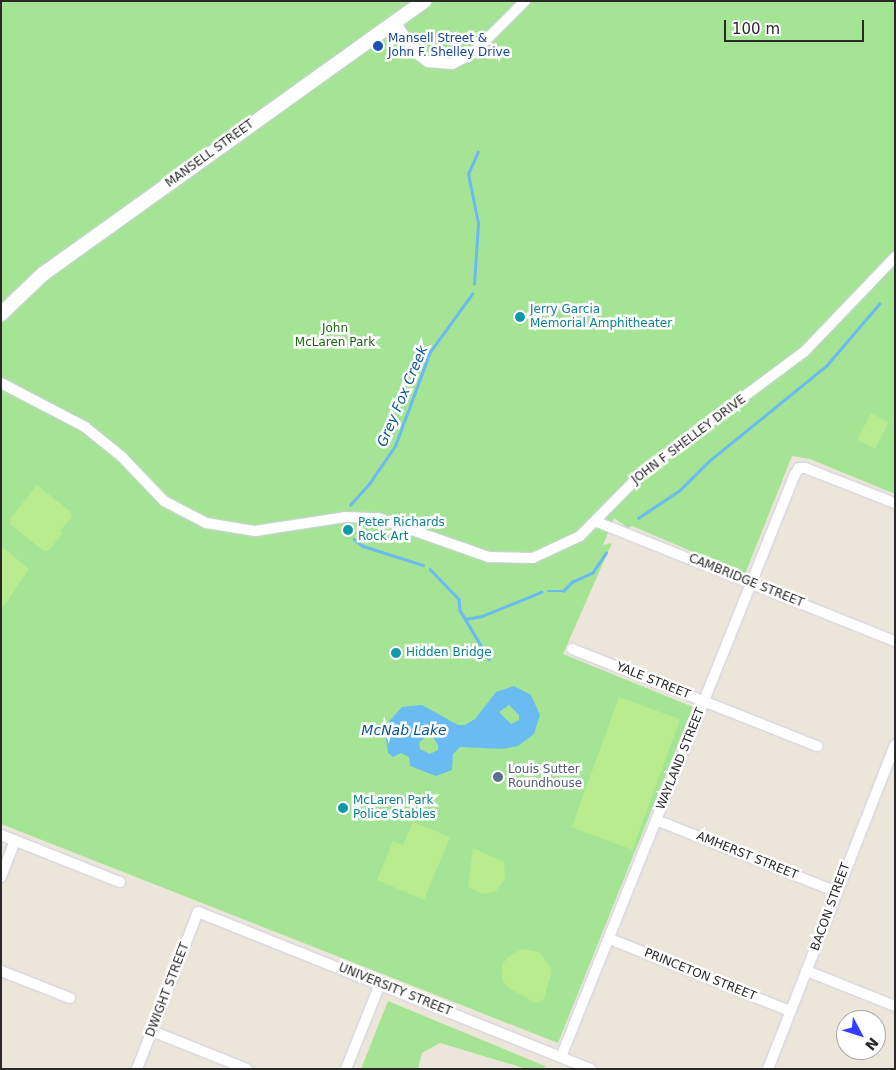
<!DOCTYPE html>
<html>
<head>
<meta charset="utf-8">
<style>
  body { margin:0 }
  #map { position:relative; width:896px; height:1070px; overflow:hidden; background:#ece6da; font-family:"DejaVu Sans",sans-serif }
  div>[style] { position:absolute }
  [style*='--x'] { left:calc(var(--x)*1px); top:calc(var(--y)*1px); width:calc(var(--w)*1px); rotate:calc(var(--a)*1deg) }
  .green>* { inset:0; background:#a5e494 }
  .pitch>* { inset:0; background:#b8ec8f; transform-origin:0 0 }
  .water>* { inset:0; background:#69bbf2 }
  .stream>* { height:2.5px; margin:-1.25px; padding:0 1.25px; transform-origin:1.25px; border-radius:1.25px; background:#69bbf2 }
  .roads { filter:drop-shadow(0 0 1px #cfd0e2) drop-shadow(0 0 1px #cfd0e2) }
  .street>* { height:10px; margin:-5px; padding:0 5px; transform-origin:5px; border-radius:5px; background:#fff }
  .secondary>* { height:14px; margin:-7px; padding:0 7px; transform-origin:7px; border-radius:7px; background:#fff }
  .dots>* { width:14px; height:14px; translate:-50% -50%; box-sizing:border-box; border:2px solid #fff; border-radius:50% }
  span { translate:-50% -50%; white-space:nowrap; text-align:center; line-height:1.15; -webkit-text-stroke:5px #fff; paint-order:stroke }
  .transit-label { font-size:12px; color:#164399 }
  .left { translate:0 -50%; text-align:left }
  .street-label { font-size:12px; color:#292929 }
  .culture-label { font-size:12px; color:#0d838f }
  .park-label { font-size:12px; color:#1d6717 }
  .service-label { font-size:12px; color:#4e5e75 }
  .water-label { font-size:14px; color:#09569c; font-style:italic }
  .frame { position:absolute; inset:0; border:2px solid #292929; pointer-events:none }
  .north { position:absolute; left:836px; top:1010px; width:50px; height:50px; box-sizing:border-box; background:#fff; border:1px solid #a9a9a9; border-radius:50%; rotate:130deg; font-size:14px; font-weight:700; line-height:20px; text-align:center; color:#292929 }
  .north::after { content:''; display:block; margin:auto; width:18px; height:22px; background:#343eff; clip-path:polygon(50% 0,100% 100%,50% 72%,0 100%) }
  .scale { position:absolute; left:724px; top:20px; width:140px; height:22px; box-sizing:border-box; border:2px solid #292929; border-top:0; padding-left:6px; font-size:15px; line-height:18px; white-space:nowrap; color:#292929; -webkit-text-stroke:4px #fff; paint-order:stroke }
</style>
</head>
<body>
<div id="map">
  <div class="green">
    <div style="clip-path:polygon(1px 1px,895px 1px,895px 494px,810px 459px,792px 456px,745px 574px,632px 526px,628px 528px,614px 518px,603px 545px,612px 543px,563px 654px,693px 707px,558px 1043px,1px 824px)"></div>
    <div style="clip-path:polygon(388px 1001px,545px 1066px,544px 1069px,527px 1069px,440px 1043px,422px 1053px,418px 1069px,361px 1069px)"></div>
  </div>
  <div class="pitch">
    <div style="left:871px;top:413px;width:20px;height:30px;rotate:27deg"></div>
    <div style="clip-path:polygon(37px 485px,71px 512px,72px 517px,60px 531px,63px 533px,49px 550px,44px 551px,11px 525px,10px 519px)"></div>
    <div style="clip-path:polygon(1px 546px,29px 569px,1px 610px)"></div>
    <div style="left:619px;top:697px;width:65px;height:139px;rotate:20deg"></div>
    <div style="clip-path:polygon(413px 822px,450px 837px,424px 900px,377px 880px,393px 841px,403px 845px)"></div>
    <div style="clip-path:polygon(473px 848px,504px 862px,505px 879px,495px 892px,481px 894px,468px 886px)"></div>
    <div style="clip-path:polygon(522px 949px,539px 952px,552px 970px,544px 999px,536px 1003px,510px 989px,502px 980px,502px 965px,508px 957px)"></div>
  </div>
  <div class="water">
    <div style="clip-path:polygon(evenodd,514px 686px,531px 695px,540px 715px,534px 734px,518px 746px,502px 749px,460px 747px,453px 754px,452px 770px,436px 776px,410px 766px,409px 757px,401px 753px,393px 757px,388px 753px,384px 727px,402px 707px,422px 705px,458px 725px,465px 725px,475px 719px,496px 692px,514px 686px,509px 705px,519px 715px,519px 720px,511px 724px,499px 712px,509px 705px,514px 686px,426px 736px,433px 737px,438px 745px,438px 750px,430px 754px,420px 749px,419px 743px,426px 736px)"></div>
  </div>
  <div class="stream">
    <div style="--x:474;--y:284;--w:61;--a:-86.2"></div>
    <div style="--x:478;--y:223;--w:50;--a:-101.5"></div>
    <div style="--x:468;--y:174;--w:24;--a:-66"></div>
    <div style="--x:350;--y:505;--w:28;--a:-48"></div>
    <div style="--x:369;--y:484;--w:46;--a:-55.6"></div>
    <div style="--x:395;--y:446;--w:100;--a:-69.6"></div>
    <div style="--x:430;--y:352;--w:72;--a:-54.1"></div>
    <div style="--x:638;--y:518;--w:50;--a:-33.7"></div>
    <div style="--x:680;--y:490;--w:41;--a:-45"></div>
    <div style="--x:709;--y:461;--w:151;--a:-39.1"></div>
    <div style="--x:826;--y:366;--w:82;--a:-49.5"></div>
    <div style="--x:347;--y:524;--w:7;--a:74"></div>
    <div style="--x:354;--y:539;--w:11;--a:38"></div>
    <div style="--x:363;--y:546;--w:63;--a:17.6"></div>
    <div style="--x:430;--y:569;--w:42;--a:46"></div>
    <div style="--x:459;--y:599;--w:11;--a:85"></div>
    <div style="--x:460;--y:610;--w:57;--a:59.4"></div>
    <div style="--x:548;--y:591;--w:15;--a:0"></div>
    <div style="--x:563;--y:591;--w:13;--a:-45"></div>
    <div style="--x:572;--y:582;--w:23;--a:-25"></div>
    <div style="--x:593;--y:572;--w:23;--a:-56"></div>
    <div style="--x:465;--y:619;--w:17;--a:-10"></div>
    <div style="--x:482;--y:616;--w:64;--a:-22.1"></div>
  </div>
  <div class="roads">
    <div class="street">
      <div style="--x:395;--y:22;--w:37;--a:56"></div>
      <div style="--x:416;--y:53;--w:15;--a:37"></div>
      <div style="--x:428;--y:62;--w:24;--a:5"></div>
      <div style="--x:452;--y:64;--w:22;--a:-27"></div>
      <div style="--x:472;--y:54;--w:75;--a:-45"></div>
      <div style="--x:1;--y:383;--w:95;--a:27.6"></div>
      <div style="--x:85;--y:427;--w:48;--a:39"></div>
      <div style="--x:122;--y:457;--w:61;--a:46.3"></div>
      <div style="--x:164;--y:501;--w:47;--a:27.6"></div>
      <div style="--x:206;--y:523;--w:50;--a:9.3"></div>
      <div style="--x:255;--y:531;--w:91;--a:-8.8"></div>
      <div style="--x:345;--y:517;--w:33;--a:2"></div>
      <div style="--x:378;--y:518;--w:118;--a:19.4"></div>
      <div style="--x:489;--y:557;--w:44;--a:1.3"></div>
      <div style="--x:533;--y:558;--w:52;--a:-25.1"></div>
      <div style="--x:580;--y:536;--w:91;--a:-45.4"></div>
      <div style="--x:644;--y:471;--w:201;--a:-36.7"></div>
      <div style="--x:805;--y:351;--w:130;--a:-46.2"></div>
      <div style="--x:597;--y:522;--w:321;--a:21.8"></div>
      <div style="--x:572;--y:649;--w:264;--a:21.6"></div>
      <div style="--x:656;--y:820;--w:195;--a:21.7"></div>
      <div style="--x:1;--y:835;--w:128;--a:21.6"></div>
      <div style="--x:1;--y:877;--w:39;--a:-69"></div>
      <div style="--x:610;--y:939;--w:194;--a:21.8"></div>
      <div style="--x:1;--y:971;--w:74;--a:21.4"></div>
      <div style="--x:807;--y:971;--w:95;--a:21.7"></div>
      <div style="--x:152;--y:1031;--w:102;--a:21.8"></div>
      <div style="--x:561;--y:1057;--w:628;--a:-68.13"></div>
      <div style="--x:795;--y:474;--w:7;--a:-56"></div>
      <div style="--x:799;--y:468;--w:6;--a:0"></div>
      <div style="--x:805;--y:468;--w:97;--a:21.3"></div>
      <div style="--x:137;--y:1069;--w:168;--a:-68.8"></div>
      <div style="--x:198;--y:912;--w:423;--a:21.8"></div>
      <div style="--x:346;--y:1069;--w:92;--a:-68.2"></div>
      <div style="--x:768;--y:1069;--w:348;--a:-68.6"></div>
    </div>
    <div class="secondary">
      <div style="--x:1;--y:314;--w:58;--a:-43.6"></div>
      <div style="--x:43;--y:274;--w:469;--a:-35.6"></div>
    </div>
  </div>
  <div class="dots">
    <div style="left:378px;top:46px;background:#1a4fb4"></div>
    <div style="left:520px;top:317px;background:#0f9aa8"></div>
    <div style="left:348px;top:530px;background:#0f9aa8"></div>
    <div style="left:396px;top:653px;background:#0f9aa8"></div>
    <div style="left:498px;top:777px;background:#5c6f8a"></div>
    <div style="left:343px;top:808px;background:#0f9aa8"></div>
  </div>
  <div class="transit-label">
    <span class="left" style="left:388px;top:46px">Mansell Street &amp;<br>John F. Shelley Drive</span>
  </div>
  <div class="street-label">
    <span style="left:210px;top:154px;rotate:-36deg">MANSELL STREET</span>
    <span style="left:689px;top:440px;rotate:-37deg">JOHN F SHELLEY DRIVE</span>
    <span style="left:746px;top:581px;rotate:22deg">CAMBRIDGE STREET</span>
    <span style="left:653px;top:681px;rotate:22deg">YALE STREET</span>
    <span style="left:681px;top:759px;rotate:-68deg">WAYLAND STREET</span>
    <span style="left:747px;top:856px;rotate:22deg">AMHERST STREET</span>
    <span style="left:831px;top:907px;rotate:-70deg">BACON STREET</span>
    <span style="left:700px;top:975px;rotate:22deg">PRINCETON STREET</span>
    <span style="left:168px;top:990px;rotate:-69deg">DWIGHT STREET</span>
    <span style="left:395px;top:990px;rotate:22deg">UNIVERSITY STREET</span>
  </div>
  <div class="culture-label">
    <span class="left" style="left:530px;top:317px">Jerry Garcia<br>Memorial Amphitheater</span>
    <span class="left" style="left:358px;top:530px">Peter Richards<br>Rock Art</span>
    <span class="left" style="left:406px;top:653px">Hidden Bridge</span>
    <span class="left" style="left:353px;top:808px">McLaren Park<br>Police Stables</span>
  </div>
  <div class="park-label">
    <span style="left:335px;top:336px">John<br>McLaren Park</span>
  </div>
  <div class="service-label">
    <span class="left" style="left:508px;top:777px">Louis Sutter<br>Roundhouse</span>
  </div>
  <div class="water-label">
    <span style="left:402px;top:396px;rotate:-67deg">Grey Fox Creek</span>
    <span style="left:404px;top:730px">McNab Lake</span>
  </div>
  <div class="frame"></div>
  <div class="north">N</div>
  <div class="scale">100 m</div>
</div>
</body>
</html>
